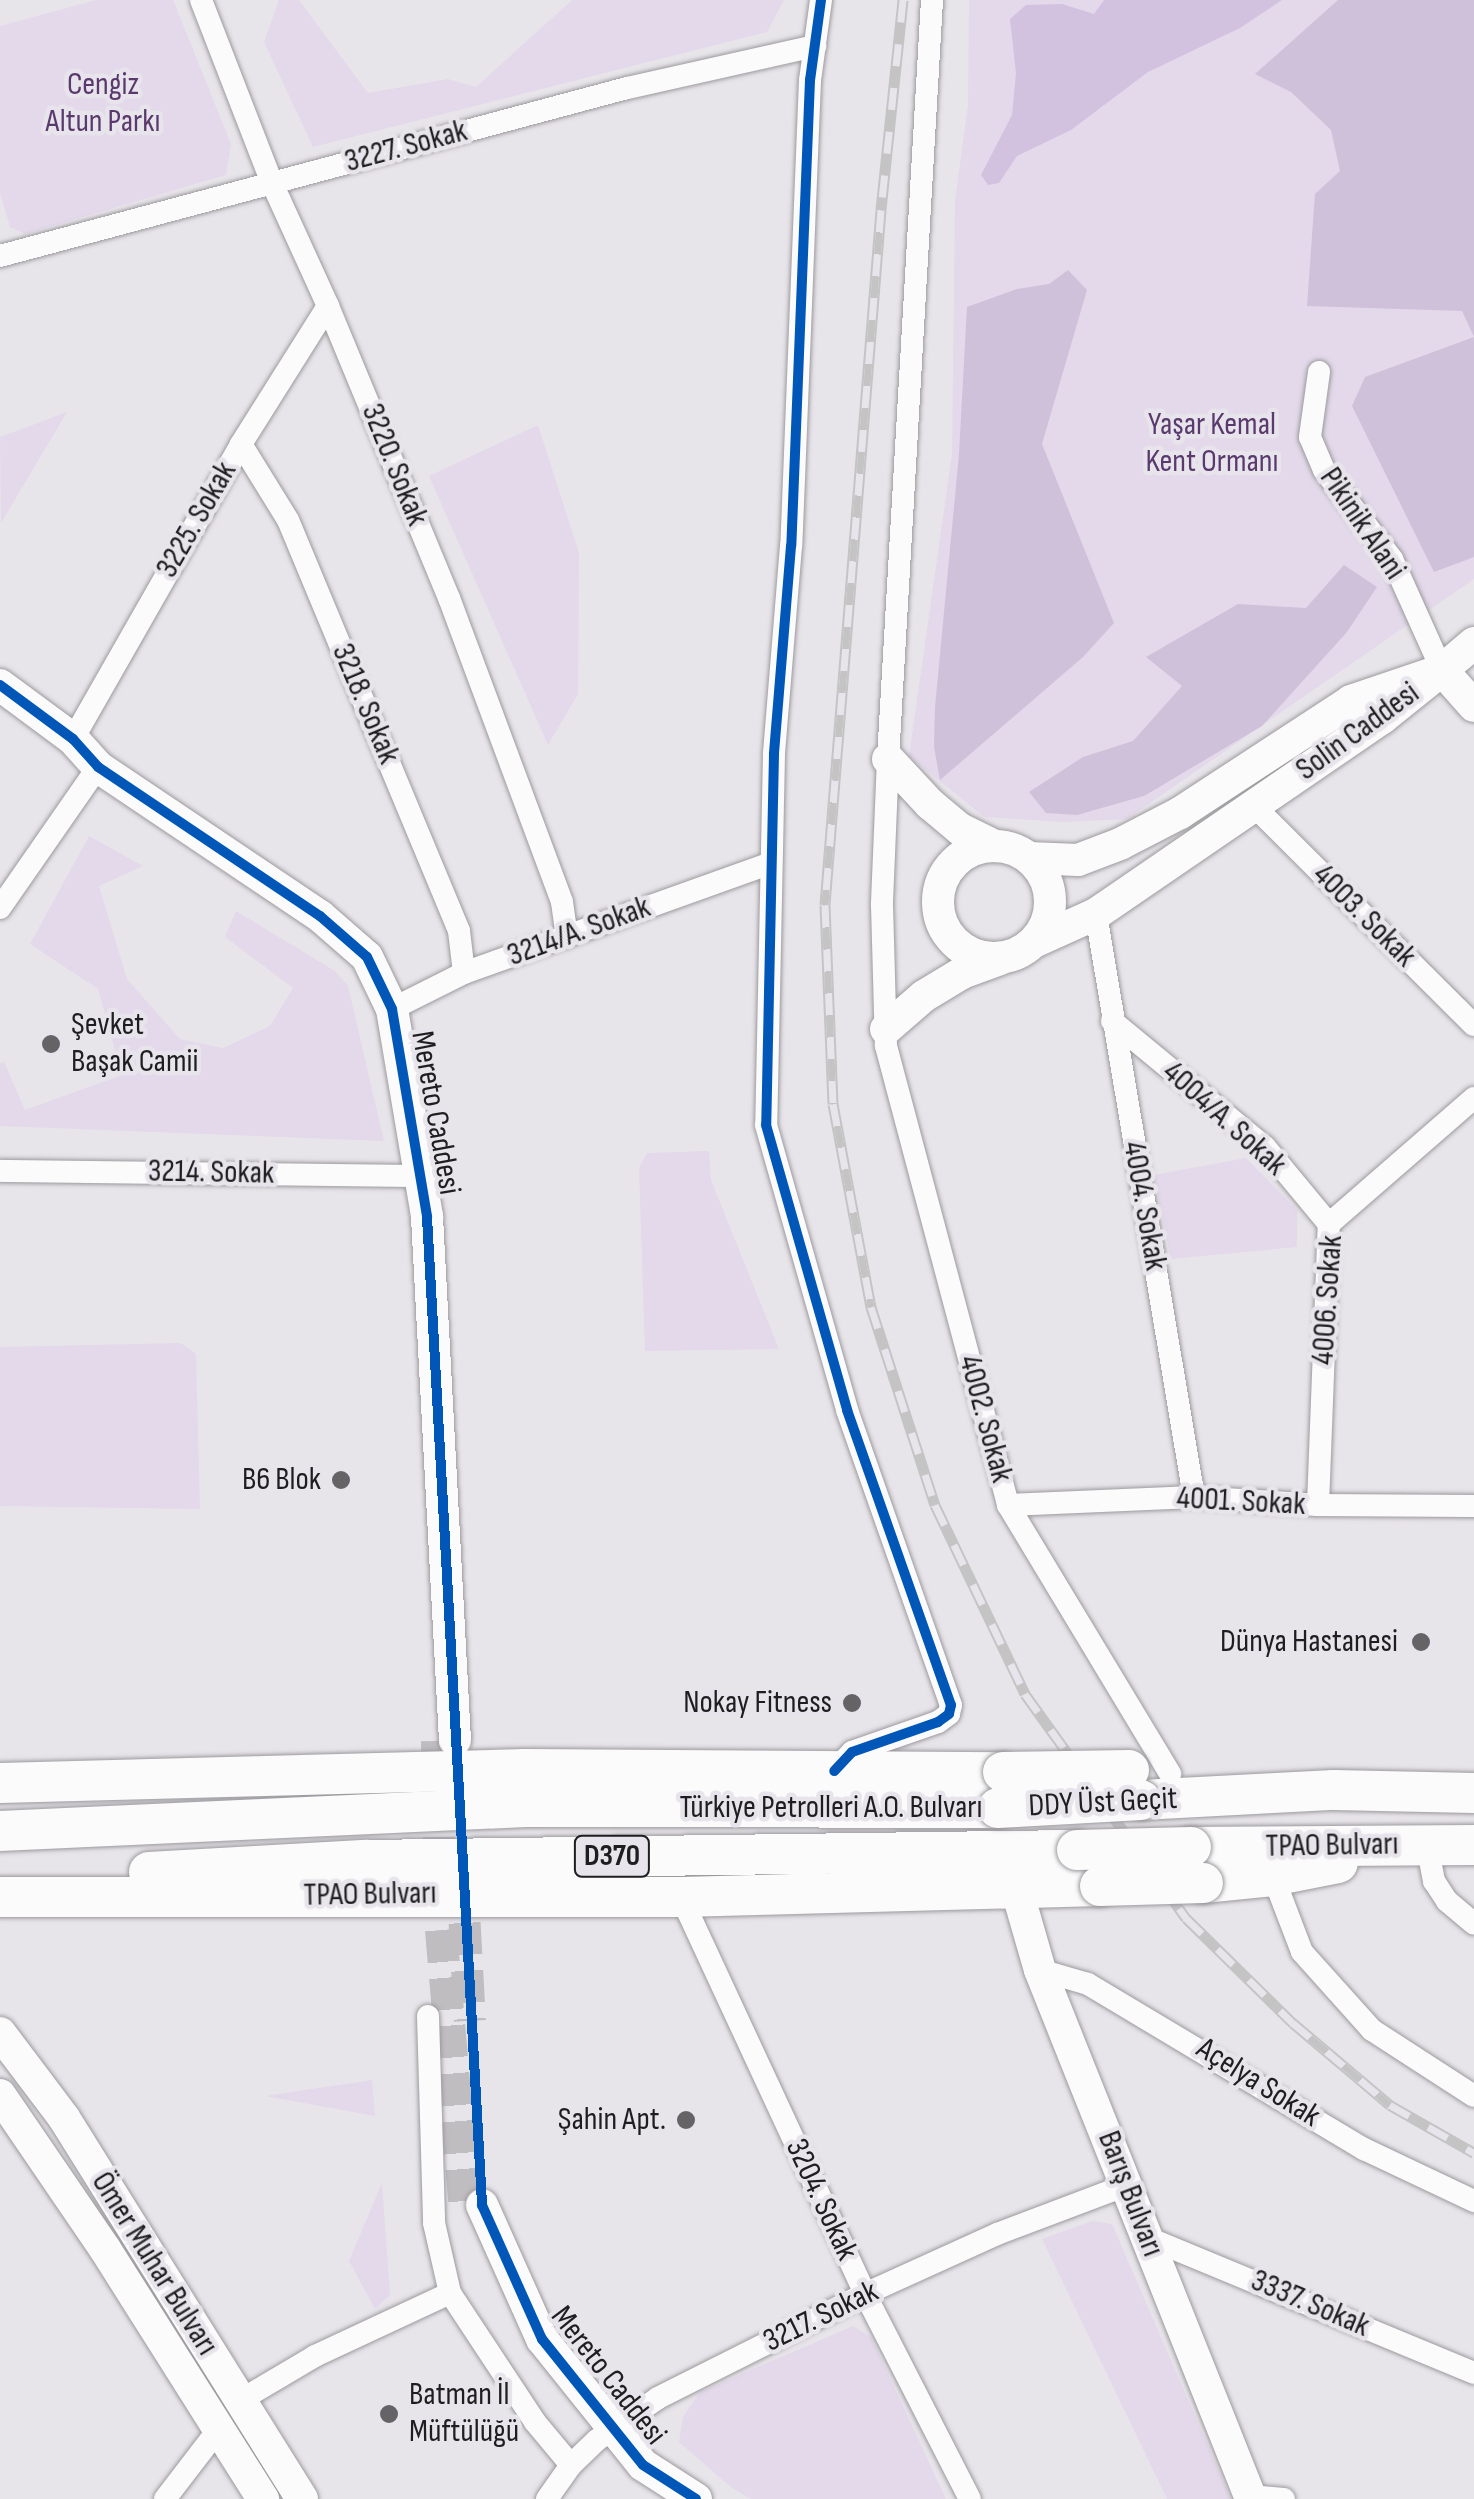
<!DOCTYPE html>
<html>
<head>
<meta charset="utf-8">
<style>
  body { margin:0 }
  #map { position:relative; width:1474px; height:2499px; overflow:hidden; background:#e8e5ea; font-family:"Sofia Sans Condensed",sans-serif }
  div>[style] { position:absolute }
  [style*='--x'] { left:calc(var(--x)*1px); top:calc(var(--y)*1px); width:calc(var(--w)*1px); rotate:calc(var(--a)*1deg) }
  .green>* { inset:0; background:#e3d9ea }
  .forest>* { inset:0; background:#cfc1d9 }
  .water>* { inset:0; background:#d3c1e0 }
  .secondary-tunnel>* { height:32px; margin-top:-16px; transform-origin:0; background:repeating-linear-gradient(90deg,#c0bdc1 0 32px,transparent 0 48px) }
  .roads { filter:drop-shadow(0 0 2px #9c9a9e) drop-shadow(0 0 2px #9c9a9e) }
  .street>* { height:22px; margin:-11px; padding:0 11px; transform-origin:11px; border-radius:11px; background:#fcfbfc }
  .secondary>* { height:32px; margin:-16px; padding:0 16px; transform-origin:16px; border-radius:16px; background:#fcfbfc }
  .secondary>.ring { margin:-16px; padding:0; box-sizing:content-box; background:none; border:32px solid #fcfbfc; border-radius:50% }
  .highway>* { height:40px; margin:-20px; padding:0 20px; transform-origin:20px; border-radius:20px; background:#fcfbfc }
  .rail>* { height:11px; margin-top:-5.5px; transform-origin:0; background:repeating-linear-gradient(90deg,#e8e4eb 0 22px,#c4c4c5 0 44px); box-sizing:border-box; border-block:2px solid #c4c4c5 }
  .bridges { filter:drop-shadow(0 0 2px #9c9a9e) drop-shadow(0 0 2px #9c9a9e) }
  .highway-bridge>* { height:40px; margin:-20px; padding:0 20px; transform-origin:20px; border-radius:20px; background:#fcfbfc }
  .cycleway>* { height:10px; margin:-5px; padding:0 5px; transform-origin:5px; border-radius:5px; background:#0057b8 }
  .dots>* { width:28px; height:28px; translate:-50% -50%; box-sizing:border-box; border:5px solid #e8e4eb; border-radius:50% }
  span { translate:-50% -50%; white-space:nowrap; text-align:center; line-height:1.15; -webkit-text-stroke:9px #e8e4eb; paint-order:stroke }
  .shield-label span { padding:2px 8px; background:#e8e4eb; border:2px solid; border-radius:8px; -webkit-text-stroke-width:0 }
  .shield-label { font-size:30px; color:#1e1d1f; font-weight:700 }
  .park-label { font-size:32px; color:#5a3a6e }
  .street-label { font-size:32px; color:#1e1d1f }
  .poi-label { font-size:32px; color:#1e1d1f }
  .left { translate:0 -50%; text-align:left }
  .right { translate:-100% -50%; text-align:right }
</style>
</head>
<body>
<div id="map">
  <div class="green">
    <div style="clip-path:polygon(96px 0,173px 0,231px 144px,226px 175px,25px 234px,10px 227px,0 193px,0 26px)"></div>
    <div style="clip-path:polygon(279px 0,299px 0,368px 93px,448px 79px,476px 87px,572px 0,784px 0,767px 32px,313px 147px,264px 42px)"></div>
    <div style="clip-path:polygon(969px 0,1474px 0,1474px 579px,1127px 819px,1064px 822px,984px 817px,909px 756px,952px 454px,955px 201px,968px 105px)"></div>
    <div style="clip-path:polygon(67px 412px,1px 523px,0 437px)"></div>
    <div style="clip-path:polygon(538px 425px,579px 553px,578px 694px,548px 745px,429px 476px)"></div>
    <div style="clip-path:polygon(89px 836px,143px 866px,99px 886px,127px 979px,180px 1039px,223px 1048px,270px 1026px,293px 988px,225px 937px,236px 911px,335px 971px,348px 986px,384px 1141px,0 1126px,0 1063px,4px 1062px,25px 1110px,122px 1075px,98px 989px,30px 944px)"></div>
    <div style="clip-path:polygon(709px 1151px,711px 1180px,779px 1349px,645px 1351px,639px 1168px,647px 1153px)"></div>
    <div style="clip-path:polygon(1246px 1158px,1297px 1210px,1297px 1247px,1171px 1259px,1154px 1175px)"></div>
    <div style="clip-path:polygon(181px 1343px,196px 1354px,200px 1509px,0 1506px,0 1347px)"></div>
    <div style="clip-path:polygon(372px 2080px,375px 2116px,265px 2096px)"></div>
    <div style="clip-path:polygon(382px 2183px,390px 2295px,375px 2309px,349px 2261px)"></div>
    <div style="clip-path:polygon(1092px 2221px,1112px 2224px,1231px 2499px,1167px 2499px,1042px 2239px)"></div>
    <div style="clip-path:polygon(853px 2326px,871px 2337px,946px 2499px,751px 2499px,732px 2488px,679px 2442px,683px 2417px,700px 2392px)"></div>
  </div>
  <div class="forest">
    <div style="clip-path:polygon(1338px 0,1474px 0,1474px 557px,1434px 572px,1352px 406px,1365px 377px,1474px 337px,1462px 311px,1307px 306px,1315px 194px,1340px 171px,1331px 130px,1291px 92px,1255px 74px)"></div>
    <div style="clip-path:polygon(1068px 270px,1087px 290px,1042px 444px,1114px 623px,1083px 657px,940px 780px,934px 747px,935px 707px,959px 454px,967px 307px,1017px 289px,1049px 284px)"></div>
    <div style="clip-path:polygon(1344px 565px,1377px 587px,1347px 632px,1262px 726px,1144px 796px,1077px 815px,1046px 813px,1029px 792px,1083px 757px,1133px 741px,1182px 686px,1146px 657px,1238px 604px,1306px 608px)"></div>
  </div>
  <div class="water">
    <div style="clip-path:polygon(1104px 0,1282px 0,1240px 28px,1148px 72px,1071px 130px,1017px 156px,999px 183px,988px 185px,981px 175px,1012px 115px,1016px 73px,1010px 19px,1026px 5px,1062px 4px,1094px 14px)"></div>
  </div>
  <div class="secondary-tunnel">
    <div style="--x:437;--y:1741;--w:189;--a:88.8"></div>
    <div style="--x:441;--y:1930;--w:281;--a:85.1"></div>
    <div style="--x:462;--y:1875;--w:146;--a:86.9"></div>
  </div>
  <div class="roads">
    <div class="street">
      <div style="--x:201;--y:0;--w:196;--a:68.8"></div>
      <div style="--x:272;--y:183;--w:135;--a:65.5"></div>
      <div style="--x:328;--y:306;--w:316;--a:67.5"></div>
      <div style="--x:449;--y:598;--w:324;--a:69.6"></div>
      <div style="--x:562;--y:902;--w:35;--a:82"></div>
      <div style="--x:821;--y:0;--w:81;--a:97.8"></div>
      <div style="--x:810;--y:80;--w:466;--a:92.3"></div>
      <div style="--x:791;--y:546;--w:209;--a:94.7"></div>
      <div style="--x:774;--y:754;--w:371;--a:91.2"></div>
      <div style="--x:766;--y:1125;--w:296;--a:74.1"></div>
      <div style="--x:847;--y:1410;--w:313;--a:70.6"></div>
      <div style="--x:951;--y:1705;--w:9;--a:103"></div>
      <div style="--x:949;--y:1714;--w:14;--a:144"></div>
      <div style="--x:938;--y:1722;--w:91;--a:160.8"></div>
      <div style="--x:852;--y:1752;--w:26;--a:133"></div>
      <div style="--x:932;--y:0;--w:760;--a:93.32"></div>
      <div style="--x:888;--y:759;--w:146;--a:92.4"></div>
      <div style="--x:882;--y:905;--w:141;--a:88.4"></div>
      <div style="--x:886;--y:1046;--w:475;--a:75.1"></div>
      <div style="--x:1008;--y:1505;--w:314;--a:58.9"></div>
      <div style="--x:0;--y:256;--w:649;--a:-15"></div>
      <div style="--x:627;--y:88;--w:193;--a:-12.6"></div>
      <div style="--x:1319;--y:372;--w:66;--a:97.9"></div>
      <div style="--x:1310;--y:437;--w:36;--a:67"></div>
      <div style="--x:1324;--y:470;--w:112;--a:52.6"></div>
      <div style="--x:1392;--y:559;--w:122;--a:65.8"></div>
      <div style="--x:241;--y:444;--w:89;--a:58.3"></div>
      <div style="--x:288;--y:520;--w:445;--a:67.4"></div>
      <div style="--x:459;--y:931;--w:42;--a:83.2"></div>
      <div style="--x:73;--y:739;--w:339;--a:-60.3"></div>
      <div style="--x:241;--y:444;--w:163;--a:-57.8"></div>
      <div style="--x:1254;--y:806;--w:310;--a:44.9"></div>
      <div style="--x:0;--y:908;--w:172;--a:-55.2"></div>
      <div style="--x:1096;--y:914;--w:591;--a:80.46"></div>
      <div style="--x:392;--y:1009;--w:80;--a:-26.6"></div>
      <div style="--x:464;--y:973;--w:326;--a:-19.7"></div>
      <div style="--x:1112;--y:1021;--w:198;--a:39.5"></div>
      <div style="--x:1265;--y:1147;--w:100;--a:50.3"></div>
      <div style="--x:0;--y:1171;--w:423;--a:0.7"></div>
      <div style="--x:1008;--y:1505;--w:186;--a:-2.5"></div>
      <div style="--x:1194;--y:1497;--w:124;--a:3.7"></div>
      <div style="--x:1318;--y:1505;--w:156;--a:0.4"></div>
      <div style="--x:1318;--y:1505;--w:281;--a:-87.8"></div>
      <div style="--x:1329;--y:1224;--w:192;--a:-41"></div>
      <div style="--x:1427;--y:1845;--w:37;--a:79"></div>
      <div style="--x:1434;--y:1881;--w:24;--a:57"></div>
      <div style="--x:1447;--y:1901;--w:35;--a:40"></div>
      <div style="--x:1273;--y:1876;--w:81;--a:69.1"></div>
      <div style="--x:1302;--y:1952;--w:105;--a:48.1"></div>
      <div style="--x:1372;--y:2030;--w:121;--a:32.9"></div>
      <div style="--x:681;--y:1897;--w:438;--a:65.1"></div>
      <div style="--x:865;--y:2294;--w:230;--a:62.9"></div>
      <div style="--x:1040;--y:1970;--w:50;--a:16.3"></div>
      <div style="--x:1088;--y:1984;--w:322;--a:30.9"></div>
      <div style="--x:1364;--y:2149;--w:122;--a:25.3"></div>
      <div style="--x:428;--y:2016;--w:207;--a:88.3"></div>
      <div style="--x:434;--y:2223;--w:72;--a:77.1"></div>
      <div style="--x:450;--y:2293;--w:154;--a:56.6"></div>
      <div style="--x:535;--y:2422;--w:56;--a:50.1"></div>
      <div style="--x:1146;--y:2237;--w:355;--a:22.5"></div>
      <div style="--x:239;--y:2401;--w:88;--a:-30.6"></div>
      <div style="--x:315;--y:2356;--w:149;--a:-25"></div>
      <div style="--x:1249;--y:2496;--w:35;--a:5"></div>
      <div style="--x:165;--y:2499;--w:87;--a:-52.5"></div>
      <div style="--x:547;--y:2499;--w:42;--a:-54.8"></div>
      <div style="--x:571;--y:2465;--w:36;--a:-44"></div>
      <div style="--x:597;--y:2440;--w:74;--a:-34.5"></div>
      <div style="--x:658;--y:2398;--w:232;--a:-26.7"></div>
      <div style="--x:865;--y:2294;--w:145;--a:-24.4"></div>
      <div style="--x:997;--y:2234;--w:139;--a:-20.7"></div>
    </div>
    <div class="secondary">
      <div style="--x:1474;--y:643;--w:42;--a:139.8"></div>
      <div style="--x:1442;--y:670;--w:48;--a:48.4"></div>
      <div style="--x:0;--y:685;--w:91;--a:36.5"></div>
      <div style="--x:73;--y:739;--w:38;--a:48"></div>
      <div style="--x:98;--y:767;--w:267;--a:33.9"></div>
      <div style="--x:320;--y:916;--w:62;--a:41.1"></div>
      <div style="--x:367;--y:957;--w:58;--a:64.3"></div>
      <div style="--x:392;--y:1009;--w:211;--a:80.4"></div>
      <div style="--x:427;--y:1217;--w:524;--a:86.94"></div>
      <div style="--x:888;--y:759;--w:62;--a:47"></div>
      <div style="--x:930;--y:804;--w:39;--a:40"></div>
      <div style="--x:960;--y:829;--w:39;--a:26"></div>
      <div class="ring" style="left:938px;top:846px;width:80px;height:80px"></div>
      <div style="--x:1029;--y:858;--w:49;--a:2.3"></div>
      <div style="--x:1078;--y:860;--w:45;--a:-20.9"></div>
      <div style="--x:1120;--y:844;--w:68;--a:-27.3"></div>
      <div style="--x:1180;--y:813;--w:204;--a:-33.2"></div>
      <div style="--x:1351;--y:701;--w:96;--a:-18.8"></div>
      <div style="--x:1442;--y:670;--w:77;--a:141.3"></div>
      <div style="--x:1382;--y:718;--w:347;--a:145.6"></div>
      <div style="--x:1096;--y:914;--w:66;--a:155.8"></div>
      <div style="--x:886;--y:1029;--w:50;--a:-41"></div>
      <div style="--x:924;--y:996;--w:44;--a:-31.2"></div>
      <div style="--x:962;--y:973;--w:40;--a:-20.2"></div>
      <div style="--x:1016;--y:1887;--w:86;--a:73.9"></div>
      <div style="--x:1040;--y:1970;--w:570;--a:68.25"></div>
      <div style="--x:0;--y:2033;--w:106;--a:53"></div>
      <div style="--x:64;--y:2118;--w:449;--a:58"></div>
      <div style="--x:0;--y:2095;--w:186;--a:55.7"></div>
      <div style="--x:105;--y:2249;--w:296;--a:57.7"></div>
      <div style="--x:482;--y:2205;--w:147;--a:65.9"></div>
      <div style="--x:542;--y:2339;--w:161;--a:51.3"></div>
      <div style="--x:643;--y:2465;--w:63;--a:32.7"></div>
    </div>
    <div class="highway">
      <div style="--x:0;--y:1783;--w:525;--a:-1.53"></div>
      <div style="--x:525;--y:1769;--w:478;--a:0.4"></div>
      <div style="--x:1141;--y:1800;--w:193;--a:-3"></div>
      <div style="--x:1334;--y:1790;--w:140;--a:1.2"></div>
      <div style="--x:0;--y:1831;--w:526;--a:-2.62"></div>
      <div style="--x:525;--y:1807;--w:473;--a:0.1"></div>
      <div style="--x:1191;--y:1847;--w:283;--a:-0.4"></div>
      <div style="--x:149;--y:1872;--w:218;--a:-3.2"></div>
      <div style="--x:367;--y:1860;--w:710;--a:-0.81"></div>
      <div style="--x:1203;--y:1883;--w:70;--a:-5.7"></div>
      <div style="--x:1273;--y:1876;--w:66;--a:-11.3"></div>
      <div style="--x:0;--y:1897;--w:681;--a:0"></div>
      <div style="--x:681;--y:1897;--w:419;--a:-1.5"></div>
    </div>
  </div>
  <div class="rail">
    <div style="--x:903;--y:0;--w:211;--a:96"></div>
    <div style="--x:881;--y:210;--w:697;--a:94.61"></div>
    <div style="--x:825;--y:905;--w:199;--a:87.7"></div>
    <div style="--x:833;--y:1104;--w:207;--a:79.4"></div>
    <div style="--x:871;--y:1307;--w:208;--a:72.1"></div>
    <div style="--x:935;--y:1505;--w:209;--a:64.5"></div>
    <div style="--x:1025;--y:1694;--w:276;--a:54.3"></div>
    <div style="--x:1186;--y:1918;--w:150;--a:44.5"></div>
    <div style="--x:1293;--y:2023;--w:127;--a:40.2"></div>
    <div style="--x:1390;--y:2105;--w:97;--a:29.7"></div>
  </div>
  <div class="bridges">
    <div class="highway-bridge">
      <div style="--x:1003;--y:1772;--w:126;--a:-0.9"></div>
      <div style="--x:998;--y:1808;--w:143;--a:-3.2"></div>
      <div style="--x:1077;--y:1850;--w:114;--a:-1.5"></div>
      <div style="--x:1100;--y:1886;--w:103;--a:-1.7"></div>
    </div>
  </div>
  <div class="cycleway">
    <div style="--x:821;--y:0;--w:81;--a:97.8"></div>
    <div style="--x:810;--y:80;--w:466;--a:92.3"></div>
    <div style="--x:791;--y:546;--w:209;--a:94.7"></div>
    <div style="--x:774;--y:754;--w:371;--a:91.2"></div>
    <div style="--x:766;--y:1125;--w:296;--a:74.1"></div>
    <div style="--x:847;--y:1410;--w:313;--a:70.6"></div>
    <div style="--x:951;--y:1705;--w:9;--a:103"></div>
    <div style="--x:949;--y:1714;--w:14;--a:144"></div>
    <div style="--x:938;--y:1722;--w:91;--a:160.8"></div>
    <div style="--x:852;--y:1752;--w:26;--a:133"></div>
    <div style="--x:0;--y:685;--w:91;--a:36.5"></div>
    <div style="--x:73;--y:739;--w:38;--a:48"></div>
    <div style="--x:98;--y:767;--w:267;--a:33.9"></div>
    <div style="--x:320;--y:916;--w:62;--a:41.1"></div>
    <div style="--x:367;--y:957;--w:58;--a:64.3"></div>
    <div style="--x:392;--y:1009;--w:211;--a:80.4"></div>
    <div style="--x:427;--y:1217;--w:990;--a:86.81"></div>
    <div style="--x:482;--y:2205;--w:147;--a:65.9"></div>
    <div style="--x:542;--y:2339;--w:161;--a:51.3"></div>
    <div style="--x:643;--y:2465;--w:63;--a:32.7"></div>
  </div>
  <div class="dots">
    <div style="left:51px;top:1044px;background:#656366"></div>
    <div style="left:341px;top:1480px;background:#656366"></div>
    <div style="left:1421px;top:1642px;background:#656366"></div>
    <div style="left:852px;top:1703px;background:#656366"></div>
    <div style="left:686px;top:2120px;background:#656366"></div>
    <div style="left:389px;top:2414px;background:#656366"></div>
  </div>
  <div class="shield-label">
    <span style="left:612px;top:1856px">D370</span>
  </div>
  <div class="park-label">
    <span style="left:103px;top:104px">Cengiz<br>Altun Parkı</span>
    <span style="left:1212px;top:444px">Yaşar Kemal<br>Kent Ormanı</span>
  </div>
  <div class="street-label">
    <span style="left:406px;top:147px;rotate:-15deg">3227. Sokak</span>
    <span style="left:394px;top:465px;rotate:68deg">3220. Sokak</span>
    <span style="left:197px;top:520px;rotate:-60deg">3225. Sokak</span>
    <span style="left:1362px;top:524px;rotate:56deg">Pikinik Alani</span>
    <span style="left:365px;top:704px;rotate:67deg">3218. Sokak</span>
    <span style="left:1358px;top:732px;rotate:-36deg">Solin Caddesi</span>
    <span style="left:1364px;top:916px;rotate:45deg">4003. Sokak</span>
    <span style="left:579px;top:932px;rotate:-20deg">3214/A. Sokak</span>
    <span style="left:435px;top:1113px;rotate:80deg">Mereto Caddesi</span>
    <span style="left:1224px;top:1119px;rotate:42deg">4004/A. Sokak</span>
    <span style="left:211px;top:1173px;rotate:1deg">3214. Sokak</span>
    <span style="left:1144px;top:1206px;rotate:80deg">4004. Sokak</span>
    <span style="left:1328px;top:1300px;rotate:-86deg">4006. Sokak</span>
    <span style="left:985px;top:1419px;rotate:75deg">4002. Sokak</span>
    <span style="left:1241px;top:1502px;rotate:3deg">4001. Sokak</span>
    <span style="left:1103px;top:1803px;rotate:-3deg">DDY Üst Geçit</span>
    <span style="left:831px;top:1808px">Türkiye Petrolleri A.O. Bulvarı</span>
    <span style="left:1332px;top:1846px;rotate:-1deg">TPAO Bulvarı</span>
    <span style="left:370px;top:1895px;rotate:-1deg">TPAO Bulvarı</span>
    <span style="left:1258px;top:2083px;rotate:32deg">Açelya Sokak</span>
    <span style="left:1130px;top:2194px;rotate:69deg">Barış Bulvarı</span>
    <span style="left:821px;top:2200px;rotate:65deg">3204. Sokak</span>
    <span style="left:154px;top:2264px;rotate:58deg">Ömer Muhar Bulvarı</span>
    <span style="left:1310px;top:2304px;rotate:23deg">3337. Sokak</span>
    <span style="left:821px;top:2317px;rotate:-26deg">3217. Sokak</span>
    <span style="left:608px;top:2376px;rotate:52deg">Mereto Caddesi</span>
  </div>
  <div class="poi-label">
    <span class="left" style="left:71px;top:1044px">Şevket<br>Başak Camii</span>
    <span class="right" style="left:321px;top:1480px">B6 Blok</span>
    <span class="right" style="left:1398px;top:1642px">Dünya Hastanesi</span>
    <span class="right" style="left:832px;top:1703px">Nokay Fitness</span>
    <span class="right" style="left:666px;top:2120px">Şahin Apt.</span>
    <span class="left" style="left:409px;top:2414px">Batman İl<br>Müftülüğü</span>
  </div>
</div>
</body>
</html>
